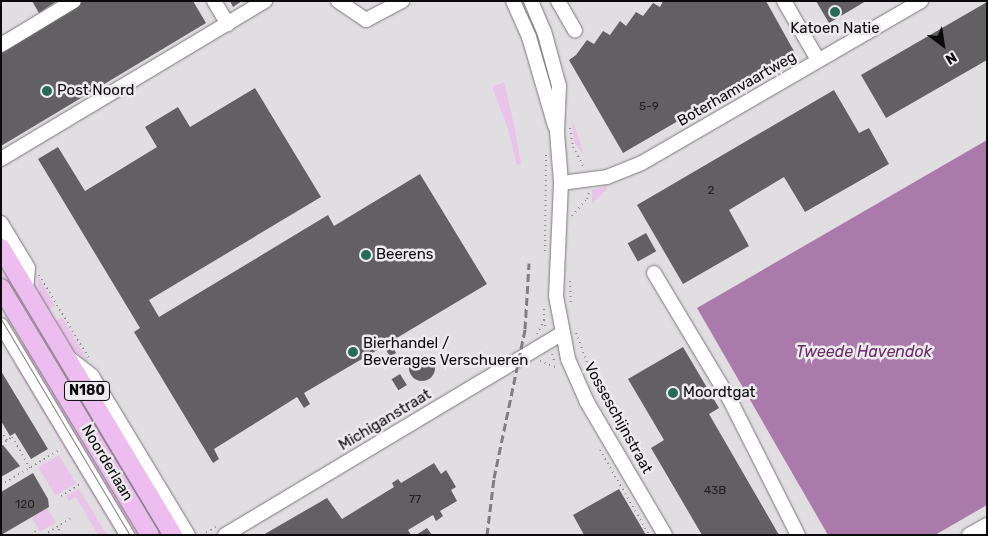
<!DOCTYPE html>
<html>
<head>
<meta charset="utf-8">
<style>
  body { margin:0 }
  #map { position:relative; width:988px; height:536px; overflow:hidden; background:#e1dee1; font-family:Rubik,sans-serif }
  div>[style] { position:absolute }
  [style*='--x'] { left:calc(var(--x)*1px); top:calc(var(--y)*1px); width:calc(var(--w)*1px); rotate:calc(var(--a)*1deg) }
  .green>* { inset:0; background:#eac3ea; transform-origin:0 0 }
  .water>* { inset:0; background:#aa7aaa }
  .building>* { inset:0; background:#636063; transform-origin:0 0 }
  .round { border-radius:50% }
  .path>* { height:2px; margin-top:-1px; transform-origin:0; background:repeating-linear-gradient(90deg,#8d8b8d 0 1px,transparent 0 5px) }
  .roads { filter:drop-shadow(0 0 1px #7a777a) drop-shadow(0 0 1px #7a777a) }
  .minor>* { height:14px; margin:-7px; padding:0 7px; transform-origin:7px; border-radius:7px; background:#fff }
  .major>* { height:18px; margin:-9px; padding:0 9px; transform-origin:9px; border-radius:9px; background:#eebdef }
  .tram>* { height:1px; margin:-0.5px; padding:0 0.5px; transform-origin:0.5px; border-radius:0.5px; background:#7f7d7f }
  .rail>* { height:3px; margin-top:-1.5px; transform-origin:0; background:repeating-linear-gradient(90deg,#7f7d7f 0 8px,transparent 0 12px) }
  .dots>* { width:14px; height:14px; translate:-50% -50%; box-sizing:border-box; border:2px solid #eeebee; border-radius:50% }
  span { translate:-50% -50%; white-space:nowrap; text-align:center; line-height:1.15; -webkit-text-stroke:5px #eeebee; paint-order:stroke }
  .number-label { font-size:12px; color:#222022 }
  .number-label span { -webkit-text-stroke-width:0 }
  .shield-label span { padding:1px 4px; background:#eeebee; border:1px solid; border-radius:4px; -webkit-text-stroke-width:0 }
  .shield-label { font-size:14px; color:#0c0b0c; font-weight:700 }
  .poi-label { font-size:15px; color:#0c0b0c }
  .left { translate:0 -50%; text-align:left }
  .street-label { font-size:15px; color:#0c0b0c }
  .water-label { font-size:16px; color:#682c69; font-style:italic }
  .frame { position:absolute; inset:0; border:2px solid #0c0b0c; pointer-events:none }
  .north { position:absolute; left:918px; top:20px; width:50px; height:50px; -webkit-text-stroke:4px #eeebee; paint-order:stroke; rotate:149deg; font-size:14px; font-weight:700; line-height:20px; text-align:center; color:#0c0b0c }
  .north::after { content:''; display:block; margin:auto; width:18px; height:22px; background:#0c0b0c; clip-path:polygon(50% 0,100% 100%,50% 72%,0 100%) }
</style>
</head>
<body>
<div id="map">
  <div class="green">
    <div style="clip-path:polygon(504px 82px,514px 124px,521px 164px,517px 165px,508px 129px,492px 87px)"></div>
    <div style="clip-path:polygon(572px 118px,584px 155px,574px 142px)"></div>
    <div style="clip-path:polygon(607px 186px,607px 189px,592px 204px,592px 190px)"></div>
    <div style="clip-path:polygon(1px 259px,36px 317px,30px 321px,1px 274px)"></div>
    <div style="clip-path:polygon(37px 274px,55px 306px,47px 311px,41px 302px)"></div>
    <div style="clip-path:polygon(62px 317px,89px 363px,67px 345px,54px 322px)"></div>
    <div style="left:42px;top:329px;width:240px;height:7px;rotate:59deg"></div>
    <div style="left:27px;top:342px;width:225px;height:9px;rotate:59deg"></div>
    <div style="left:17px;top:363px;width:200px;height:3px;rotate:59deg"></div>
    <div style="left:59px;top:455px;width:33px;height:24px;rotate:59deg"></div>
    <div style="clip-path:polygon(79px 489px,107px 535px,98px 535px,76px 497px,69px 501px,66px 496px)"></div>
    <div style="left:47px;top:508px;width:17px;height:18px;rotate:59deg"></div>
  </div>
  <div class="water">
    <div style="clip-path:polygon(987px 140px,987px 505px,935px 535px,828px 535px,697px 308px)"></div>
  </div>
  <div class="building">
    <div style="clip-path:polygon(32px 1px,57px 1px,39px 13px)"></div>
    <div style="clip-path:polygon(82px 1px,193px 1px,206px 23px,1px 146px,1px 50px)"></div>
    <div style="clip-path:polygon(230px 1px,242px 1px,233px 7px)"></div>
    <div style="clip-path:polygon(663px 1px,766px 1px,795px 53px,623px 153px,569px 60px,576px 55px,587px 40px,594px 44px,603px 31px,610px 35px,620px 21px,626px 26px,636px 12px,643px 16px,653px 3px,660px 7px)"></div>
    <div style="clip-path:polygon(816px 1px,866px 1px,829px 23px)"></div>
    <div style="clip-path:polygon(987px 2px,987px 60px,886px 118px,861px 75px)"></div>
    <div style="clip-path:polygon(255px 88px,321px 197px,149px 300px,159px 317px,328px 215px,334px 226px,420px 174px,487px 284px,390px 342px,396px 353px,390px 357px,384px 346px,304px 393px,310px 404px,304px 408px,297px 397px,214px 449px,219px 459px,213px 463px,134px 332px,140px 328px,38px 159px,58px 147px,85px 191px,157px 147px,145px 127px,178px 107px,190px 127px)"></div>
    <div style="clip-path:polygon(834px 90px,859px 133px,869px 128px,889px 164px,805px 212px,784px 177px,729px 210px,749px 246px,683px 284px,637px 205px)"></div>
    <div style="left:646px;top:233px;width:21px;height:21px;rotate:61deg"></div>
    <div style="clip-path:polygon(683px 347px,719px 408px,709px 414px,779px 535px,702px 535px,651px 448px,664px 440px,628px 379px)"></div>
    <div class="round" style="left:409px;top:355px;width:26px;height:26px"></div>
    <div style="clip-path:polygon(1px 371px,48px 449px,31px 459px,15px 433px,10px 436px,1px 421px)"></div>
    <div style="left:400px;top:374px;width:13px;height:10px;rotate:58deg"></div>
    <div style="clip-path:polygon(3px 445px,20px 466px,1px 477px,1px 446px)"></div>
    <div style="clip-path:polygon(434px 463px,441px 474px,446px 470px,456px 487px,451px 490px,457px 501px,440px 511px,443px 516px,436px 521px,433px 515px,408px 530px,411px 535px,263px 535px,327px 498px,342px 519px,394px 487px,392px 483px,398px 479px,401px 483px)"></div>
    <div style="clip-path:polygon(33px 473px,48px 499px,49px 507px,1px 535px,1px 492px)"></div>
    <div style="clip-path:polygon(619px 489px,646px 535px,584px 535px,573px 515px)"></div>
    <div style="clip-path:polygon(427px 528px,432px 535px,416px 535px)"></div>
  </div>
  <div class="path">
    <div style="--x:570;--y:128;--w:19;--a:81"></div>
    <div style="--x:573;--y:147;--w:24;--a:62"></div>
    <div style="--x:572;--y:216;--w:23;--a:-49"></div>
    <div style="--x:587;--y:199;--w:7;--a:-74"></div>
    <div style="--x:545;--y:251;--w:96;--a:-89.4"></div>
    <div style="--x:39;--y:275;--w:96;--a:59.1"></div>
    <div style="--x:570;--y:281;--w:25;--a:88"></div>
    <div style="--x:544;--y:320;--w:10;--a:79"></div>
    <div style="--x:576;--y:333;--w:57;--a:69.3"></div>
    <div style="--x:596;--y:386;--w:70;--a:62"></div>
    <div style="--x:537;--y:334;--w:16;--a:-63"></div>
    <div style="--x:544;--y:320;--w:15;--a:-90"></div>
    <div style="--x:552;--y:354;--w:10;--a:73"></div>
    <div style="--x:540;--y:361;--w:19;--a:21"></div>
    <div style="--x:1;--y:431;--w:11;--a:56"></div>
    <div style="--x:1;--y:444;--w:13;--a:-32"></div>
    <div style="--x:12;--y:437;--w:36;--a:60"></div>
    <div style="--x:600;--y:450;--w:98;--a:60"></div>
    <div style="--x:1;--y:485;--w:70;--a:-31"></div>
    <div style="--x:61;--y:496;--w:25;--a:-32"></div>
    <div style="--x:35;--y:531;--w:5;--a:53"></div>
    <div style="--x:44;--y:535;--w:34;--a:-32"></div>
    <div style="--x:57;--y:535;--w:10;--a:-73"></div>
    <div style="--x:202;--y:535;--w:16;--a:-30"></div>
  </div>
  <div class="roads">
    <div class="minor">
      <div style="--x:214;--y:1;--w:27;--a:59"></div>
      <div style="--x:338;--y:1;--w:34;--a:34"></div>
      <div style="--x:366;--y:20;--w:41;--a:-27.8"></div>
      <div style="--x:513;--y:1;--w:39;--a:66"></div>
      <div style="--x:529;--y:37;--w:93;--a:73.7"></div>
      <div style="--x:531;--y:1;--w:33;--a:67"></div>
      <div style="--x:544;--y:31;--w:57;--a:74.7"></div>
      <div style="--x:559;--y:86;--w:46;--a:92.5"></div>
      <div style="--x:557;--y:132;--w:51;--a:85.5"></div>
      <div style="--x:561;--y:183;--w:113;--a:92.5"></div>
      <div style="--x:556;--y:296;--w:64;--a:79.2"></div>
      <div style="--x:568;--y:359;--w:47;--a:66.2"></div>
      <div style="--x:587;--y:402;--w:154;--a:59.6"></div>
      <div style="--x:558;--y:1;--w:34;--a:60"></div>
      <div style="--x:784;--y:1;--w:68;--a:60"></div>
      <div style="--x:1;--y:45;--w:85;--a:-31.1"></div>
      <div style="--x:1;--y:159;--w:308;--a:-30.9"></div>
      <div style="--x:561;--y:183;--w:46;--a:-7.4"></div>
      <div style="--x:607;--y:177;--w:35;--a:-22"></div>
      <div style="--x:640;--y:164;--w:325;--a:-30.1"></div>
      <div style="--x:1;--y:223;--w:52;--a:59"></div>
      <div style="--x:28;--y:268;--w:21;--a:95"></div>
      <div style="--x:654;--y:273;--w:148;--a:59.1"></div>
      <div style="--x:730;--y:400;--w:151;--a:63.3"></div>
      <div style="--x:1;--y:325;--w:245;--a:59"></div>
      <div style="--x:69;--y:358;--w:29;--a:38"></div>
      <div style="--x:92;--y:376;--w:186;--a:58.9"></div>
      <div style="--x:225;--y:535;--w:393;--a:-30.9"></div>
      <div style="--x:969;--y:535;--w:21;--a:-29"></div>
    </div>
    <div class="major">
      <div style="--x:1;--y:248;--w:335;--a:59.1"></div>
      <div style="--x:1;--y:288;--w:288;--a:58.9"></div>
    </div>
  </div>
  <div class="tram">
    <div style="--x:1;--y:319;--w:252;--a:59.2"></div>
  </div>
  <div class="rail">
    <div style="--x:487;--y:535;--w:57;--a:-83"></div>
    <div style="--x:494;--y:478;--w:152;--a:-78.2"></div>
    <div style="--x:525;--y:329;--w:66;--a:-86.5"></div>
  </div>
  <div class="dots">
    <div style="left:835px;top:12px;background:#276a5c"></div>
    <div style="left:47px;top:91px;background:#276a5c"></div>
    <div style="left:366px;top:255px;background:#276a5c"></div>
    <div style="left:353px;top:352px;background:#276a5c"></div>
    <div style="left:673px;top:393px;background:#276a5c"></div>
  </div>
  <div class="number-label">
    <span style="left:649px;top:107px">5-9</span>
    <span style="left:711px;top:191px">2</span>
    <span style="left:715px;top:491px">43B</span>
    <span style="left:415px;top:500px">77</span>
    <span style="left:25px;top:505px">120</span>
  </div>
  <div class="shield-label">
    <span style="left:87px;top:391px">N180</span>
  </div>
  <div class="poi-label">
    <span style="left:835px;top:29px">Katoen Natie</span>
    <span class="left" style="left:57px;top:91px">Post Noord</span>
    <span class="left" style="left:376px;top:255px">Beerens</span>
    <span class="left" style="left:363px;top:352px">Bierhandel /<br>Beverages Verschueren</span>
    <span class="left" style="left:683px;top:393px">Moordtgat</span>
  </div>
  <div class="street-label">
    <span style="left:737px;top:89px;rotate:-30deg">Boterhamvaartweg</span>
    <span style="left:618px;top:418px;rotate:61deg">Vosseschijnstraat</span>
    <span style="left:385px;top:420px;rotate:-31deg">Michiganstraat</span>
    <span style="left:107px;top:463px;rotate:59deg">Noorderlaan</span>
  </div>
  <div class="water-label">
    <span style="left:864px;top:352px">Tweede Havendok</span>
  </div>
  <div class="frame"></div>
  <div class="north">N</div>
</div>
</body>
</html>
